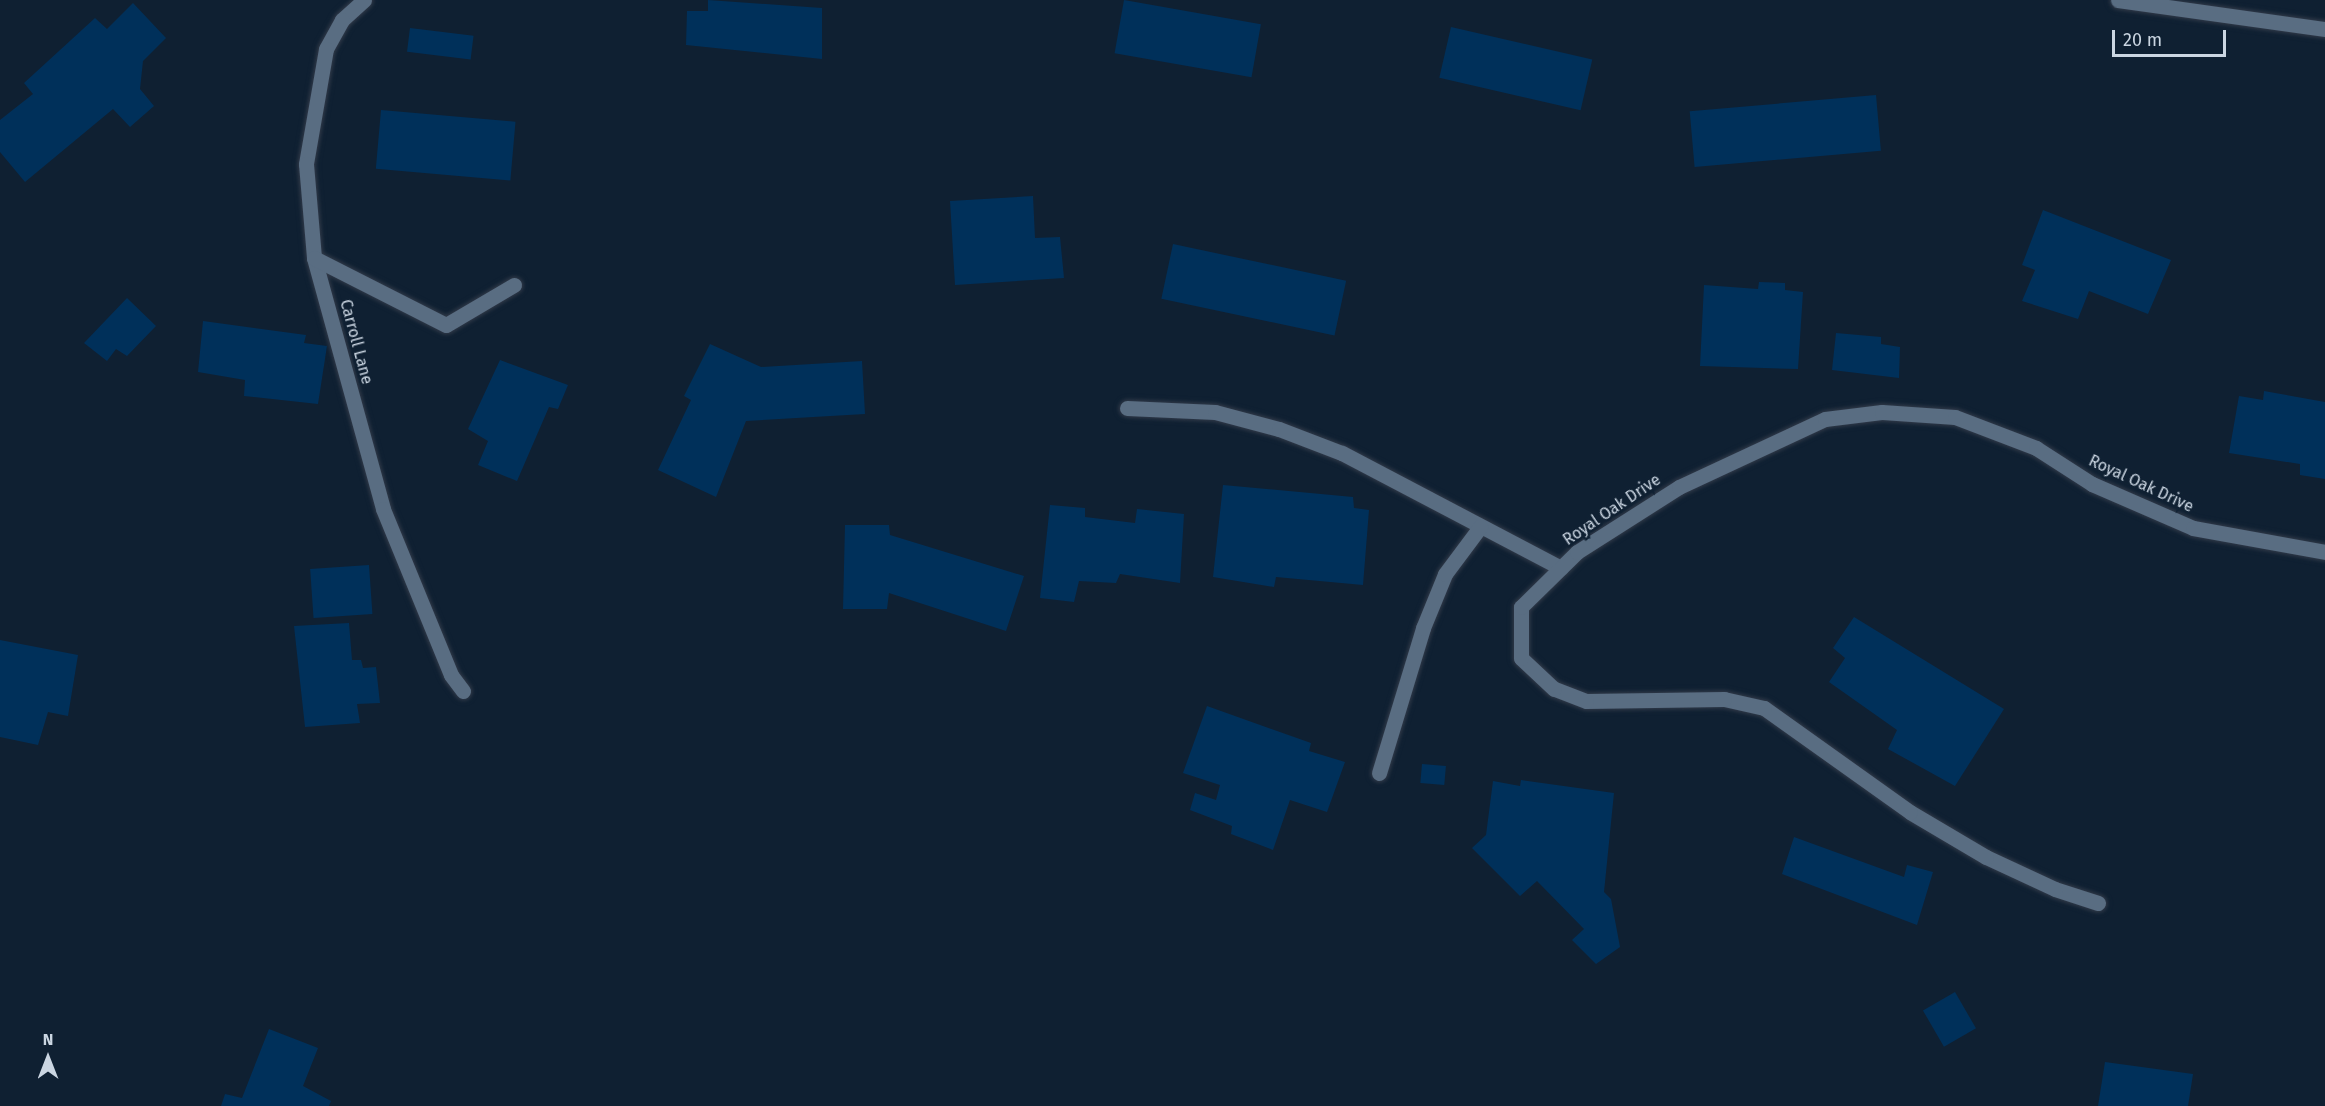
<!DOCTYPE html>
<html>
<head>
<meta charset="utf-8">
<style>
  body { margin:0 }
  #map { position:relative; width:2325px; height:1106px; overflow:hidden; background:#0f2032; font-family:"Fira Sans",sans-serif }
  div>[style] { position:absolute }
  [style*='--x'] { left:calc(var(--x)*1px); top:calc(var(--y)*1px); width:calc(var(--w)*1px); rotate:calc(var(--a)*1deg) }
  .building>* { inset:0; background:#00305a; transform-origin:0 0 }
  .roads { filter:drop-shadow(0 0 2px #313a49) drop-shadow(0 0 2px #313a49) }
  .minor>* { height:15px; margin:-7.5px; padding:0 7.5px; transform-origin:7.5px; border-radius:7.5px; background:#596d82 }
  span { translate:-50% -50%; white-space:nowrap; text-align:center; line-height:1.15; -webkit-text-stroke:5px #0f2032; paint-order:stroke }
  .street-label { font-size:16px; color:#cbd6e2 }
  .north { position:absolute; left:18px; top:1028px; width:60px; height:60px; -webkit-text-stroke:4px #0f2032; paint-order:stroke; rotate:0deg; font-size:16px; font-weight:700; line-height:24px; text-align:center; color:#cbd6e2 }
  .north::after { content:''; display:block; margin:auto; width:21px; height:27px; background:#cbd6e2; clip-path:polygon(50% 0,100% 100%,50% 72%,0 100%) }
  .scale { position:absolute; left:2112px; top:30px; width:114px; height:27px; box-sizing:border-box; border:3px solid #cbd6e2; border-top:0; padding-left:8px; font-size:18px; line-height:21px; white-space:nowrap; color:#cbd6e2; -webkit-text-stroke:4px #0f2032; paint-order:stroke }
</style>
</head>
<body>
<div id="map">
  <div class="building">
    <div style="clip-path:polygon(708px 0,822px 8px,822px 59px,686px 45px,687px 11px,708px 11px)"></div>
    <div style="left:1124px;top:0;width:139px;height:54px;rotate:10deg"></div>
    <div style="clip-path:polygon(133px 3px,166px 38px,143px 61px,140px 89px,154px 106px,130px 127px,113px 109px,25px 182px,0 152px,0 120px,33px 94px,24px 83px,95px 18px,107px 29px)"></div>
    <div style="left:1451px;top:27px;width:145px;height:52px;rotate:13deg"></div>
    <div style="left:410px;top:28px;width:64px;height:24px;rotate:7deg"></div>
    <div style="left:1876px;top:95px;width:56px;height:187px;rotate:85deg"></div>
    <div style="left:381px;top:110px;width:135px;height:59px;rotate:5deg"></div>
    <div style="clip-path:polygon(1033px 196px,1035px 238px,1060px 237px,1064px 278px,955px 285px,950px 201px)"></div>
    <div style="clip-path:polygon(2043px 210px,2171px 260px,2148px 314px,2089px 291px,2078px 319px,2022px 301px,2035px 270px,2022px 265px)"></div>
    <div style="left:1173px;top:244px;width:177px;height:56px;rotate:12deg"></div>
    <div style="clip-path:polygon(1759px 282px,1785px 283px,1785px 290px,1803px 292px,1798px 369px,1700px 366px,1704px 285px,1758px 289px)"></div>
    <div style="clip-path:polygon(127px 298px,156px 326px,127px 356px,116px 349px,107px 361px,84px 343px)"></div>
    <div style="clip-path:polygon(203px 321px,306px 335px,304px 343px,327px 346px,318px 404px,244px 396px,245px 380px,198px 372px)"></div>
    <div style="clip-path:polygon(1836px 333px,1881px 337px,1881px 344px,1900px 347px,1899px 378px,1832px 370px)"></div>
    <div style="clip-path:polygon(710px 344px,761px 367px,862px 361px,865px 414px,746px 421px,716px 497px,658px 470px,691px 400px,684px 396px)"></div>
    <div style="clip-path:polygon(500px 360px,568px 385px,558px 409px,549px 407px,517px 481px,478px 465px,488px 441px,468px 429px)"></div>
    <div style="clip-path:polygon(2264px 391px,2325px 402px,2325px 479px,2300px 475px,2300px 464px,2229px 453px,2239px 396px,2263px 400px)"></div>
    <div style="clip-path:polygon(1223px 485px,1353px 497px,1354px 508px,1369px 510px,1363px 585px,1276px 577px,1274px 587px,1213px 577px)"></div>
    <div style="clip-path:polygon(1050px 505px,1085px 508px,1085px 517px,1135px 523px,1137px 509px,1184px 514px,1180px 583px,1120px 574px,1116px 583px,1079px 581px,1074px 602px,1040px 598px)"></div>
    <div style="clip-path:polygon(845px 525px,889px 525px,890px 535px,1024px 576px,1006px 631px,889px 593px,887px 609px,843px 609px)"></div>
    <div style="left:369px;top:565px;width:49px;height:59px;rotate:86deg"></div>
    <div style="clip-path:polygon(1854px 617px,2004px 709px,1955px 786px,1888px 749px,1897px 730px,1829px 682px,1845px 658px,1833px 648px)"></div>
    <div style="clip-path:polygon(349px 623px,352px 660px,361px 660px,363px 668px,376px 667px,380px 703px,357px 704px,360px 723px,305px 727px,294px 626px)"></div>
    <div style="clip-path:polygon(0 640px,78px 655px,68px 716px,48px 712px,38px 745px,0 737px)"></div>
    <div style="clip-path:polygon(1207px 706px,1311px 743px,1309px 751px,1345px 762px,1327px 812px,1290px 800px,1273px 850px,1231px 834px,1232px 826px,1190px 810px,1195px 793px,1216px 800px,1220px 785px,1183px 773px)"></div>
    <div style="left:1422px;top:764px;width:24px;height:19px;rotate:5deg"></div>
    <div style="clip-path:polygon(1521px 780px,1614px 793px,1604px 892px,1611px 899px,1620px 947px,1596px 964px,1572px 940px,1584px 929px,1537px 881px,1520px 896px,1472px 848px,1486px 835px,1493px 781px,1520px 786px)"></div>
    <div style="clip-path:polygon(1794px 837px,1904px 877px,1907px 865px,1933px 872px,1917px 925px,1782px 874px)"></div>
    <div style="left:1955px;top:992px;width:42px;height:37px;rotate:60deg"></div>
    <div style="clip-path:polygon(269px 1029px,318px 1048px,303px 1086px,331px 1101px,329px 1106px,221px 1106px,225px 1094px,242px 1098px)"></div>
    <div style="clip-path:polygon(2105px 1062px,2193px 1074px,2188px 1106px,2098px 1106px)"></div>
  </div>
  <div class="roads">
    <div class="minor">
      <div style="--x:364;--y:0;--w:30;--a:138"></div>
      <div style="--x:342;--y:20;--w:33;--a:119"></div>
      <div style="--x:326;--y:49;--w:117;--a:99.9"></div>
      <div style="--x:306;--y:164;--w:94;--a:85.1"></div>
      <div style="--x:314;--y:258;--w:260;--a:74.6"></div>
      <div style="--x:383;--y:509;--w:179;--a:67.7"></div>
      <div style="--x:451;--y:675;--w:20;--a:53"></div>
      <div style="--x:2118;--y:0;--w:209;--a:8"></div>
      <div style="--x:314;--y:258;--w:148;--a:26.9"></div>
      <div style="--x:446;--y:325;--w:79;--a:-30.5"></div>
      <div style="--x:1127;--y:408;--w:88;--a:2.6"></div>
      <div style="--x:1215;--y:412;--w:66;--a:14.9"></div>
      <div style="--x:1279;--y:429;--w:67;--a:20.9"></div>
      <div style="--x:1342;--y:453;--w:247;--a:27.7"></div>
      <div style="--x:1379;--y:773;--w:152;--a:-73.1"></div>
      <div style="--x:1423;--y:628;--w:58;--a:-67.8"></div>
      <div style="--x:1445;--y:574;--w:59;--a:-53.3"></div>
      <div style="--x:2098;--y:903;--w:45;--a:-162"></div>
      <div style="--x:2055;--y:889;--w:76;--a:-155.1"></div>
      <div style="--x:1986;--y:857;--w:88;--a:-149.4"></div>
      <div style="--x:1910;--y:812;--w:179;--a:-144.5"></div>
      <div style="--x:1764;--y:708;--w:41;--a:-167.3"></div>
      <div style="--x:1724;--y:699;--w:138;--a:179.2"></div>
      <div style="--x:1586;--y:701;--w:34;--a:-159"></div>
      <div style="--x:1554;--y:689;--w:45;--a:-136.8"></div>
      <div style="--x:1521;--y:658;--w:51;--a:-90"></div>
      <div style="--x:1521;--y:607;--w:78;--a:-44.5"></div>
      <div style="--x:1577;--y:552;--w:121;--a:-32.5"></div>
      <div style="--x:1679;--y:487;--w:161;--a:-25"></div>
      <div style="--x:1825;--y:419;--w:57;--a:-7"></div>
      <div style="--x:1882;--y:412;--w:73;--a:3.9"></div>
      <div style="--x:1955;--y:417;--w:87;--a:20.9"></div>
      <div style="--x:2036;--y:448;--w:67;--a:32.7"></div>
      <div style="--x:2092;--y:484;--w:110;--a:23.5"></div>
      <div style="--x:2193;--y:528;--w:134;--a:10.3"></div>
    </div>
  </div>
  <div class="street-label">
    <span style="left:356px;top:342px;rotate:75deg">Carroll Lane</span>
    <span style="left:2141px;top:484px;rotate:25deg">Royal Oak Drive</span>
    <span style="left:1612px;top:510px;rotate:-34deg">Royal Oak Drive</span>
  </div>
  <div class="north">N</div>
  <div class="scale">20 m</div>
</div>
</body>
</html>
